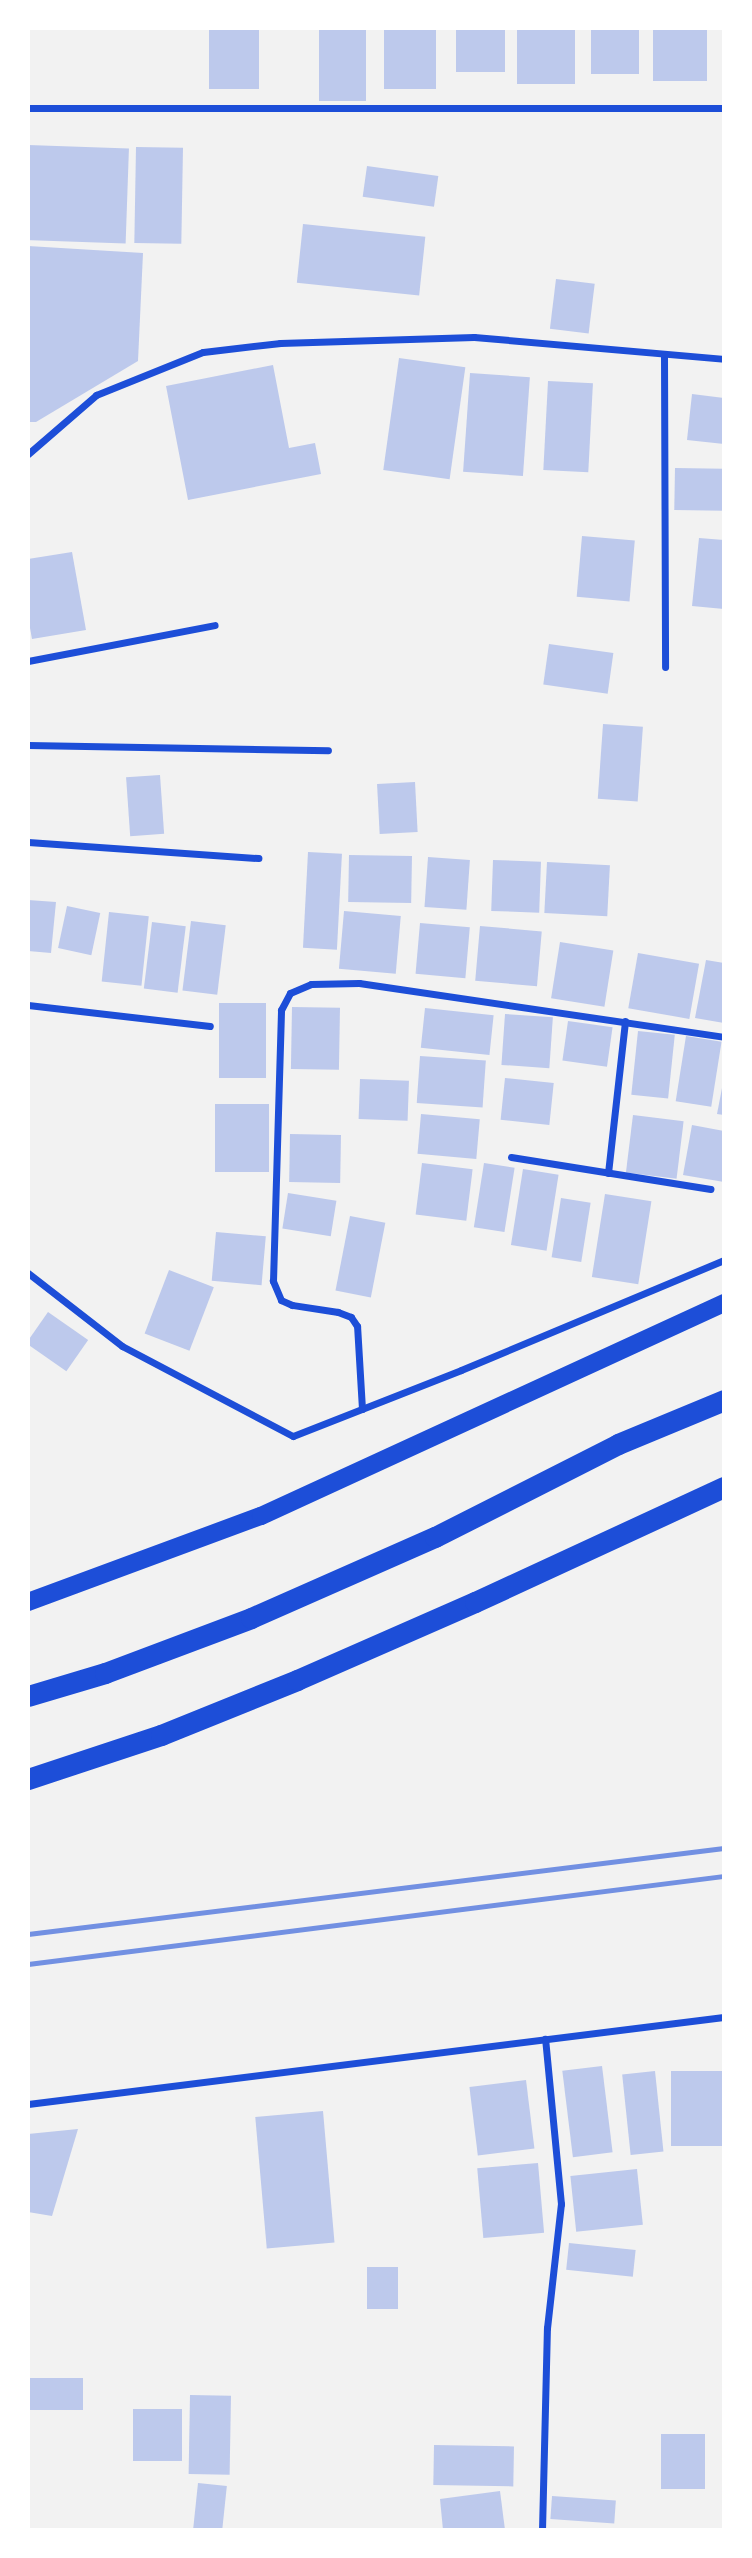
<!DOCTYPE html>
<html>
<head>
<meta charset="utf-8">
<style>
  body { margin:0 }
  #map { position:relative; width:752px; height:2558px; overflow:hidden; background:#f2f2f2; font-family:Rubik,sans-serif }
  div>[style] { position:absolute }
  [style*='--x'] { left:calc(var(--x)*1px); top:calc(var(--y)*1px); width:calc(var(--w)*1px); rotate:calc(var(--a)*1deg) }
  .building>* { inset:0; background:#bdc9ec; transform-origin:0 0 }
  .minor>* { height:7px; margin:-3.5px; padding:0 3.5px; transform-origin:3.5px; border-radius:3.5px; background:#1d4ed8 }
  .primary>* { height:18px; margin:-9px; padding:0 9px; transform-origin:9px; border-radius:9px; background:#1d4ed8 }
  .motorway>* { height:21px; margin:-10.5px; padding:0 10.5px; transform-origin:10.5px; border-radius:10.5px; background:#1d4ed8 }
  .rail>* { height:5px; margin:-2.5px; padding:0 2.5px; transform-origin:2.5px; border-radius:2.5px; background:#7290e2 }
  span { translate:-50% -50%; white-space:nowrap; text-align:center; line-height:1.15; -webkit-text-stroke:6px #fff; paint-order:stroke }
  .frame { position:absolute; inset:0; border:30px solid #fff; pointer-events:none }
</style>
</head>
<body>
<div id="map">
  <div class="building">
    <div style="left:209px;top:28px;width:50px;height:61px"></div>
    <div style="left:319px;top:28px;width:47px;height:73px"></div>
    <div style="left:384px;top:28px;width:52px;height:61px"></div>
    <div style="left:456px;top:28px;width:49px;height:44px"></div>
    <div style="left:517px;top:28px;width:58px;height:56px"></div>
    <div style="left:591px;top:28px;width:48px;height:46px"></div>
    <div style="left:653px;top:28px;width:54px;height:53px"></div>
    <div style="left:28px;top:145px;width:101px;height:95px;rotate:2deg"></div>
    <div style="left:136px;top:147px;width:47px;height:96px;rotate:1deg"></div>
    <div style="left:367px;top:166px;width:72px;height:31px;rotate:8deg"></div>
    <div style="left:303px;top:224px;width:123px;height:59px;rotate:6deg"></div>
    <div style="clip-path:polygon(28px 246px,143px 253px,138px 361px,36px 422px,28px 422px)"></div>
    <div style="left:556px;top:279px;width:39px;height:50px;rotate:7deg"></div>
    <div style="left:399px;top:358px;width:67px;height:113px;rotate:8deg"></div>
    <div style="clip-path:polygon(273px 365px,289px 448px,315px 443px,321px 474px,188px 500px,166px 386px)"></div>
    <div style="left:470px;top:373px;width:60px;height:99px;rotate:4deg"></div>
    <div style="left:548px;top:381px;width:45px;height:89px;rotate:3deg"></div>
    <div style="clip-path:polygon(692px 394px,724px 398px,724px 444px,687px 440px)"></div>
    <div style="left:675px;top:468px;width:49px;height:42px;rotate:1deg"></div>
    <div style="left:582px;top:536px;width:53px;height:61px;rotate:5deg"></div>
    <div style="clip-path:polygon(699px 538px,724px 540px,724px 609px,692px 606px)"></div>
    <div style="clip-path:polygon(72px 552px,86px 630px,32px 639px,28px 617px,28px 559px)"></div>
    <div style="left:549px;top:644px;width:65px;height:41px;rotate:8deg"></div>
    <div style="left:603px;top:724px;width:40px;height:75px;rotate:4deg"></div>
    <div style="left:160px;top:775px;width:59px;height:34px;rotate:86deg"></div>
    <div style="left:415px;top:782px;width:50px;height:38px;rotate:87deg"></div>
    <div style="left:308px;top:852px;width:34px;height:96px;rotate:3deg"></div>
    <div style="left:349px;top:855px;width:63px;height:47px;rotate:1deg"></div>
    <div style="left:428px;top:857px;width:42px;height:50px;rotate:4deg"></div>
    <div style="left:493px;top:860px;width:48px;height:51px;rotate:2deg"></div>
    <div style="left:547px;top:862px;width:63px;height:51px;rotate:3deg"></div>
    <div style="clip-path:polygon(28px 900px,56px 902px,51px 953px,28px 951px)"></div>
    <div style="left:67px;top:906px;width:34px;height:43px;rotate:12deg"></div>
    <div style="left:344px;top:911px;width:57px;height:58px;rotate:5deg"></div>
    <div style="left:109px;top:912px;width:40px;height:70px;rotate:6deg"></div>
    <div style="left:191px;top:921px;width:35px;height:70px;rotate:7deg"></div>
    <div style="left:152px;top:922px;width:34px;height:67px;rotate:7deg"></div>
    <div style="left:420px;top:923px;width:50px;height:51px;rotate:5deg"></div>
    <div style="left:480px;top:926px;width:62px;height:55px;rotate:5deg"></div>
    <div style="left:560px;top:942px;width:54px;height:57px;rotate:9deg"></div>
    <div style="left:638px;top:953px;width:62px;height:56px;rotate:10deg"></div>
    <div style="clip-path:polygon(706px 960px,724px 963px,724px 1023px,695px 1018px)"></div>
    <div style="left:219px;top:1003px;width:47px;height:75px"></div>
    <div style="left:292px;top:1007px;width:48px;height:62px;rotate:1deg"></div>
    <div style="left:425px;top:1008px;width:69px;height:40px;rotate:6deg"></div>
    <div style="left:505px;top:1014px;width:48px;height:51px;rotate:4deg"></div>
    <div style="left:568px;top:1021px;width:45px;height:40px;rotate:8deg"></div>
    <div style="left:638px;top:1031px;width:37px;height:64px;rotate:6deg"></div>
    <div style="left:686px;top:1036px;width:36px;height:66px;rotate:9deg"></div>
    <div style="left:420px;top:1056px;width:66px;height:47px;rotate:4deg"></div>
    <div style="left:505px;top:1078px;width:49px;height:42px;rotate:6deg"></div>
    <div style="left:360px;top:1079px;width:49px;height:40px;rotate:2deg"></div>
    <div style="clip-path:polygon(723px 1083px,724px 1083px,724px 1115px,717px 1114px)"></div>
    <div style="left:215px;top:1104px;width:54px;height:68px"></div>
    <div style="left:421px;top:1114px;width:59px;height:40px;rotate:5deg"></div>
    <div style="left:633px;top:1115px;width:51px;height:58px;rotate:7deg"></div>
    <div style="clip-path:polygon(692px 1125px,724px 1131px,724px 1182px,683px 1175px)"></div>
    <div style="left:290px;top:1134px;width:51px;height:48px;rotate:1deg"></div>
    <div style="left:422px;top:1163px;width:51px;height:52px;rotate:7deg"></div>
    <div style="left:484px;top:1163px;width:31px;height:65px;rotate:9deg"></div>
    <div style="left:523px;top:1169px;width:36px;height:77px;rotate:9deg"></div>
    <div style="left:288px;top:1193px;width:49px;height:36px;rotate:9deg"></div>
    <div style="left:605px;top:1194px;width:47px;height:84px;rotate:9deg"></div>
    <div style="left:561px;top:1198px;width:30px;height:60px;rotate:9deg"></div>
    <div style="left:350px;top:1216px;width:36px;height:76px;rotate:11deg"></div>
    <div style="left:216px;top:1232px;width:50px;height:49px;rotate:5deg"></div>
    <div style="left:169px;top:1270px;width:48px;height:68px;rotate:21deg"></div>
    <div style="left:48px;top:1312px;width:49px;height:38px;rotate:35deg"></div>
    <div style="left:602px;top:2066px;width:87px;height:40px;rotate:83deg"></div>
    <div style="left:655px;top:2071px;width:81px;height:33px;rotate:84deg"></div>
    <div style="left:724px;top:2071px;width:75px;height:53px;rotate:90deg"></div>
    <div style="left:526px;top:2080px;width:69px;height:57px;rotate:83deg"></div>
    <div style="left:323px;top:2111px;width:132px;height:68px;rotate:85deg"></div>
    <div style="clip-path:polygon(78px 2129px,52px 2216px,28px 2212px,28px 2134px)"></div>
    <div style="left:538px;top:2163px;width:70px;height:61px;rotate:85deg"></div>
    <div style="left:637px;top:2169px;width:56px;height:67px;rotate:84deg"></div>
    <div style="left:569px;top:2243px;width:67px;height:27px;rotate:6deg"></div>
    <div style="left:367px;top:2267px;width:31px;height:42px"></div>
    <div style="left:83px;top:2378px;width:32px;height:55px;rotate:90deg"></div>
    <div style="left:190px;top:2395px;width:41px;height:79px;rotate:1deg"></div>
    <div style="left:133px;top:2409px;width:49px;height:52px"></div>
    <div style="left:661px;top:2434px;width:44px;height:55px"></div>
    <div style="left:434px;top:2445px;width:80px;height:40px;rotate:1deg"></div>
    <div style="left:198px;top:2483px;width:29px;height:47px;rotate:6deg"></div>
    <div style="clip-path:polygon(500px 2491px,505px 2530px,443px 2530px,440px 2499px)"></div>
    <div style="left:552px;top:2496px;width:64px;height:23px;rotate:4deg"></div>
  </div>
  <div class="minor">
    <div style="--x:28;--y:108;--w:696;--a:0"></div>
    <div style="--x:664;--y:355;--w:312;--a:89.8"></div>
    <div style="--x:28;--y:454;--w:90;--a:-40.9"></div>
    <div style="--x:96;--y:395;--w:115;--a:-21.9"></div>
    <div style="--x:203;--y:352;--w:78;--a:-6.7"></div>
    <div style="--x:280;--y:343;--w:194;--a:-1.8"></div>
    <div style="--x:474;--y:337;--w:251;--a:5"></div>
    <div style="--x:28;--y:661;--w:190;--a:-10.9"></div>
    <div style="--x:28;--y:745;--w:300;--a:1"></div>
    <div style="--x:28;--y:842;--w:231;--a:4"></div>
    <div style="--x:28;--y:1005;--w:183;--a:6.6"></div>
    <div style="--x:511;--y:1157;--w:202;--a:9.1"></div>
    <div style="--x:608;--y:1173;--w:153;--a:-83.6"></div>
    <div style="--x:28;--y:1273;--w:119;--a:37.8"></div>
    <div style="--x:122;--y:1346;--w:193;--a:27.8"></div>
    <div style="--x:293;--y:1436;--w:180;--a:-21.4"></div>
    <div style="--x:461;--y:1370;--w:285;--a:-22.7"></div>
    <div style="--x:362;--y:1409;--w:83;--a:-93.4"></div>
    <div style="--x:357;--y:1326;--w:11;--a:-124"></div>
    <div style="--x:351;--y:1317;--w:14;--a:-159"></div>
    <div style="--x:338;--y:1312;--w:47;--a:-171.3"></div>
    <div style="--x:292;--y:1305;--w:12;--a:-156"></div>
    <div style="--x:281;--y:1300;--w:21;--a:-113"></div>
    <div style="--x:273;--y:1281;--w:271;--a:-88.3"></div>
    <div style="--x:281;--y:1010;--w:19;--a:-62"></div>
    <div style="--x:290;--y:993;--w:23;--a:-23"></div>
    <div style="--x:311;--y:984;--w:48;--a:-1.2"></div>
    <div style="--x:359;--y:983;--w:369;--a:8.4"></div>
    <div style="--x:28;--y:2104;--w:701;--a:-7.13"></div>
    <div style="--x:542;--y:2530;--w:202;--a:-88.6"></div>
    <div style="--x:547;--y:2328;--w:125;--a:-83.6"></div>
    <div style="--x:561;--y:2204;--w:166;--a:-95.5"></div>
  </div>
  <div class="primary">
    <div style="--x:28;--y:1602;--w:248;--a:-20.3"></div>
    <div style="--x:261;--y:1516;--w:510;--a:-24.7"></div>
  </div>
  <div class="motorway">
    <div style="--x:28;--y:1696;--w:80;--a:-16.6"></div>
    <div style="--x:105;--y:1673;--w:156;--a:-20.6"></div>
    <div style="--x:251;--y:1618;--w:201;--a:-23.8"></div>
    <div style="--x:435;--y:1537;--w:205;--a:-26.9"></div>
    <div style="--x:618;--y:1444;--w:115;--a:-22.5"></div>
    <div style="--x:28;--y:1779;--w:140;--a:-18.3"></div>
    <div style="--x:161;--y:1735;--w:147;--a:-22"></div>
    <div style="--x:297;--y:1680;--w:194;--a:-23.7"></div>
    <div style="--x:475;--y:1602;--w:274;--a:-24.8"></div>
  </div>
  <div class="rail">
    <div style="--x:28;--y:1934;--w:701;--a:-7.04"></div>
    <div style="--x:28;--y:1964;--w:702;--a:-7.21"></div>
  </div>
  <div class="frame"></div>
</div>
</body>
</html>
